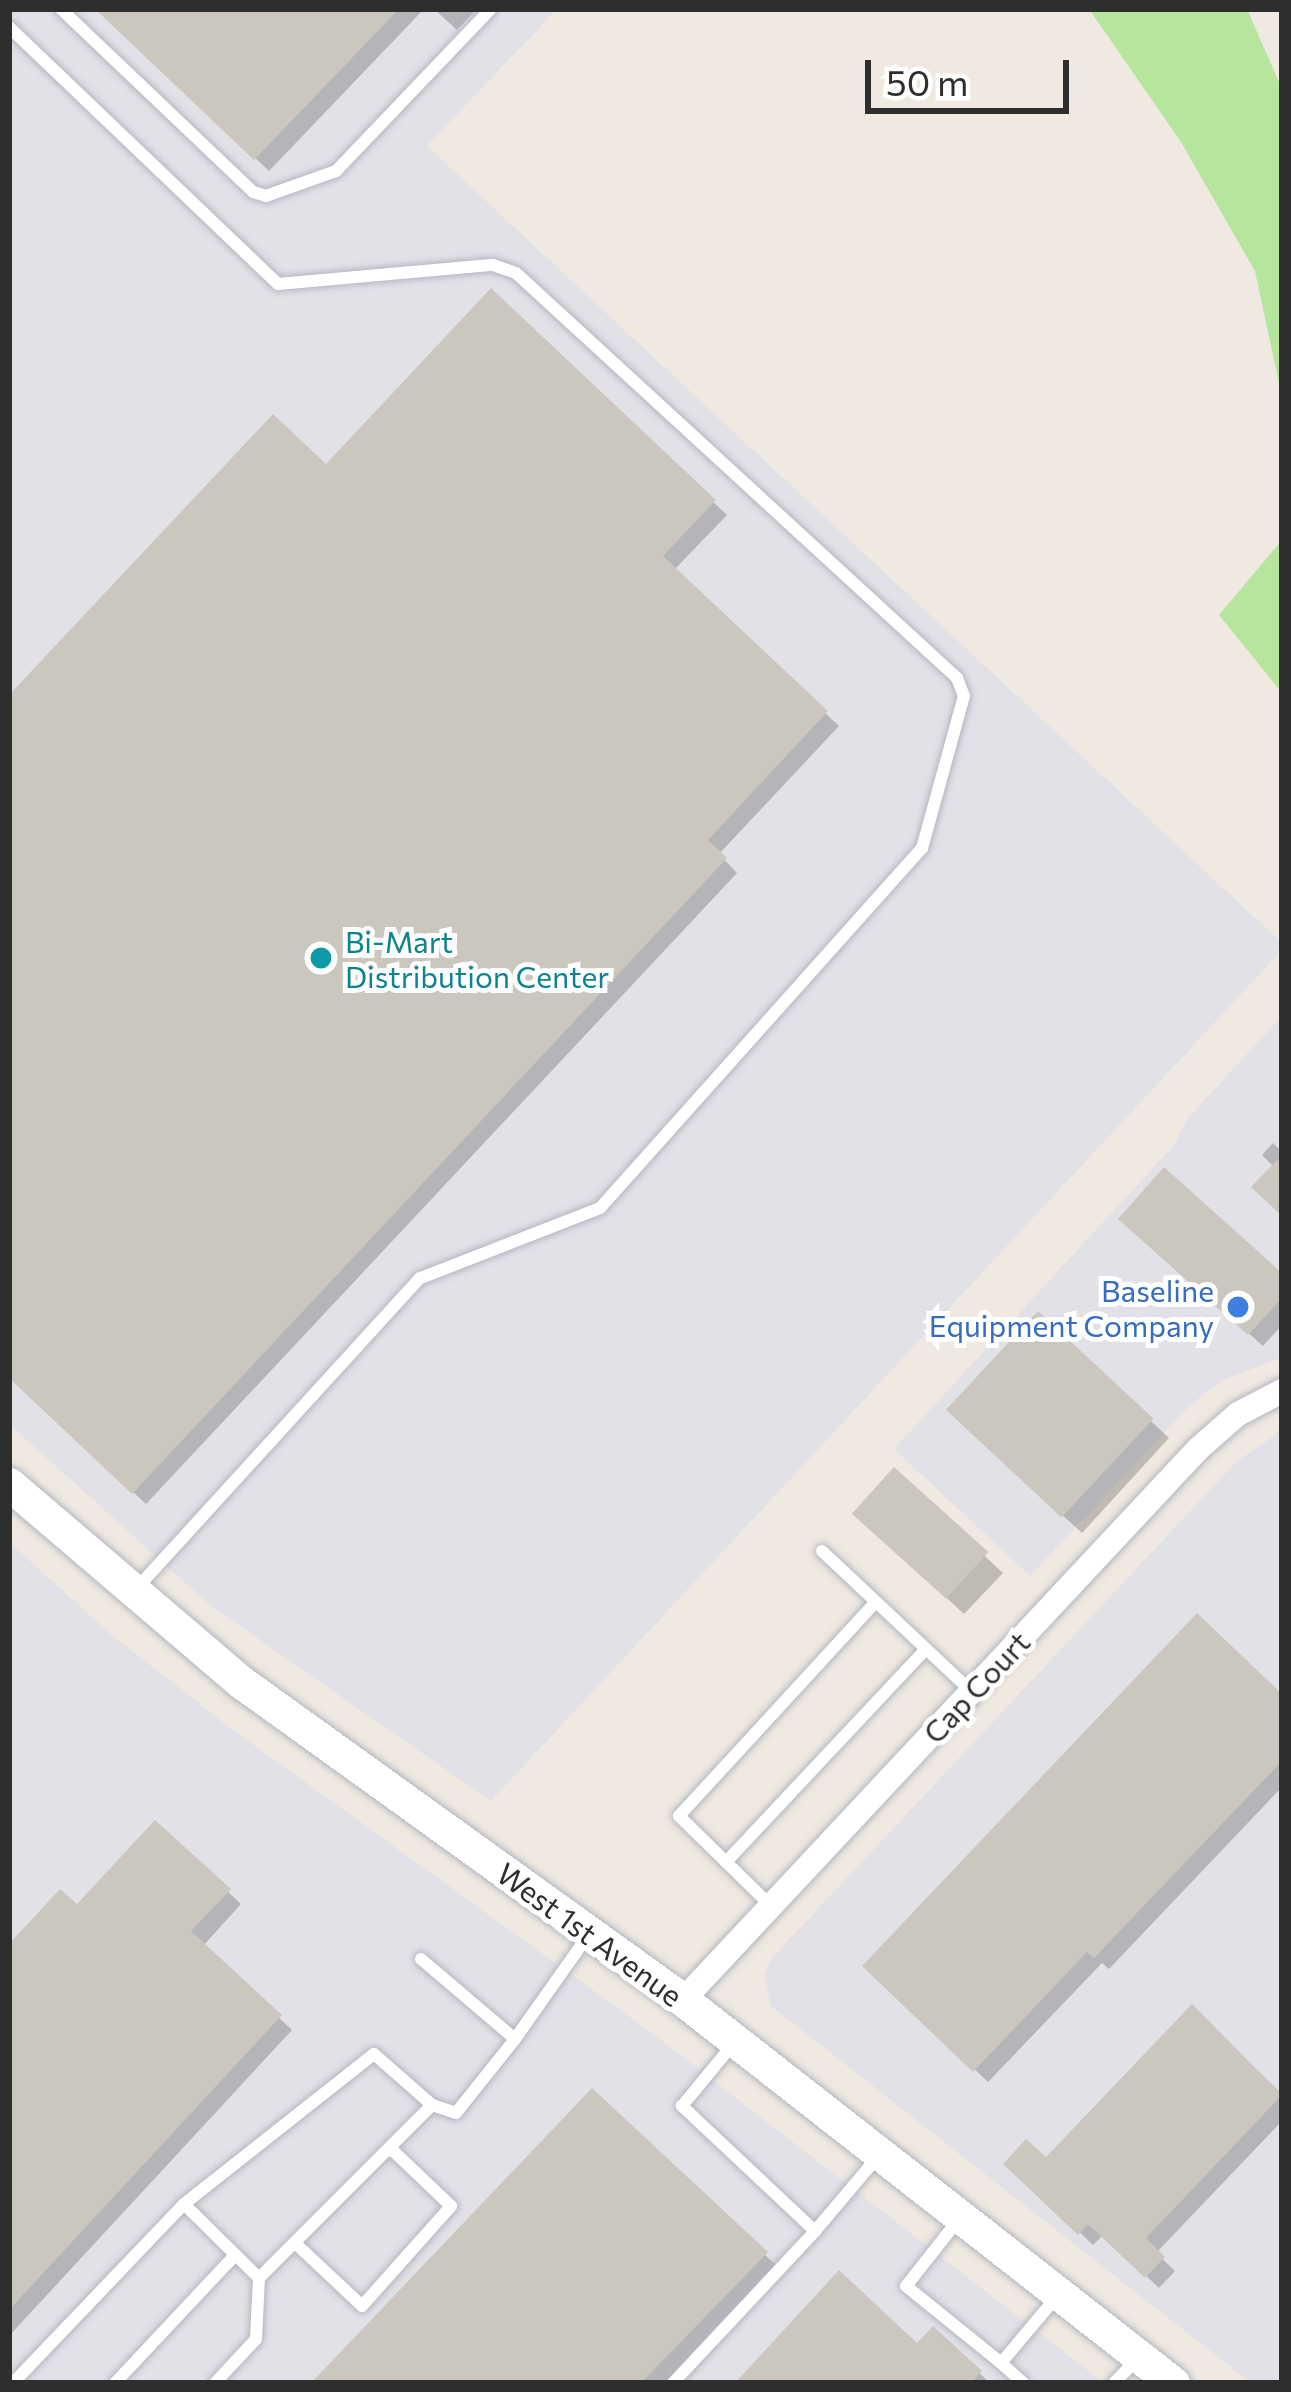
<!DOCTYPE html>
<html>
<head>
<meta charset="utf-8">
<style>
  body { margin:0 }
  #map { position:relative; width:1291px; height:2392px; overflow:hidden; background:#efe9e1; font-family:Commissioner,sans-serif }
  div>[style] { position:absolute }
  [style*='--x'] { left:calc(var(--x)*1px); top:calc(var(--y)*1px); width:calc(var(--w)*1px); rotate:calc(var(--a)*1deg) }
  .industrial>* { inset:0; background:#e3e1e8 }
  .green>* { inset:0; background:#b6e59e }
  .shadow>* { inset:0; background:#0003 }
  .building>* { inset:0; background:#cbc7bf; transform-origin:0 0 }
  .roads { filter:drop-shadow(0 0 3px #b4b7c1) drop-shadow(0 0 3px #b4b7c1) }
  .lane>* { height:12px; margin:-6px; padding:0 6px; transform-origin:6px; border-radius:6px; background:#fff }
  .street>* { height:24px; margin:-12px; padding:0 12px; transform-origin:12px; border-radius:12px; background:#fff }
  .secondary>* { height:33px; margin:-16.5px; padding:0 16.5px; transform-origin:16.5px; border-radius:16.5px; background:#fff }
  .dots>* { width:33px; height:33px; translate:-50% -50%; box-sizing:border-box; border:6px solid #fff; border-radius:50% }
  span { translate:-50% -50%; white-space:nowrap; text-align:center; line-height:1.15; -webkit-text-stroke:10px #fff; paint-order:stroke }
  .culture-label { font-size:30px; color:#0d838f }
  .left { translate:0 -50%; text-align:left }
  .shop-label { font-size:30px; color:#366cbe }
  .right { translate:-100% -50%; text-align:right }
  .street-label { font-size:30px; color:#2e2e2e }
  .frame { position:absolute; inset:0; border:12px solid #2e2e2e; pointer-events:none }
  .scale { position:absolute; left:865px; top:60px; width:204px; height:54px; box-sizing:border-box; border:6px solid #2e2e2e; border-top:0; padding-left:15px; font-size:36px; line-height:42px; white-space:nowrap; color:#2e2e2e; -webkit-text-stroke:9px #fff; paint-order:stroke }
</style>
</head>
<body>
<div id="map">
  <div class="industrial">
    <div style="clip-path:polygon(9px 9px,557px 9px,427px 146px,1282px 943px,1282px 950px,491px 1801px,211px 1606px,9px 1424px)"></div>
    <div style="clip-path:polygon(1282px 1016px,1282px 1357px,1221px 1381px,1189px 1406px,1030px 1576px,894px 1449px,1174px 1145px,1187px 1119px)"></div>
    <div style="clip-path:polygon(1282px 1430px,1282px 2383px,1251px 2383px,771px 2006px,764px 1974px,771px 1959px,1236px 1462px)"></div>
    <div style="clip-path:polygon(9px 1542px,113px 1636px,232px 1729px,652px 2033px,1104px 2383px,9px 2383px)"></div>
  </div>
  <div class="green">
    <div style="clip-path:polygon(1089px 9px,1247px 9px,1282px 89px,1282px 397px,1255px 271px,1181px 142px)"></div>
    <div style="clip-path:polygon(1282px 540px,1282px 693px,1219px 615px)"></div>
  </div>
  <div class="shadow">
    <div style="clip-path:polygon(99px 9px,424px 9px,269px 171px)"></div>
    <div style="clip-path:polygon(434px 9px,477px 9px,457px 30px)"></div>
    <div style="clip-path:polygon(491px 293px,727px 515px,674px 570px,839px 726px,719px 854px,737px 873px,146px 1504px,9px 1375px,9px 699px,326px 468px)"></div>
    <div style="clip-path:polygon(1273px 1143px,1282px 1152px,1282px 1213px,1275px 1168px,1262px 1155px)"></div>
    <div style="clip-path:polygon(1135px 1231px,1282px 1277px,1282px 1325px,1263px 1346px)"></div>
    <div style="clip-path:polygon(1039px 1316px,1169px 1438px,1082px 1533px,968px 1428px)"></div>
    <div style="clip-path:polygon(894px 1471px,1003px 1573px,964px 1614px,873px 1530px)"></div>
    <div style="clip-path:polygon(1282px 1698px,1282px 1787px,1109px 1969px,1102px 1963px,988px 2082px,866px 1966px)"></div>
    <div style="clip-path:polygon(155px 1824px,241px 1904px,203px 1946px,292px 2030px,9px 2336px,9px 1948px,77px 1909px)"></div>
    <div style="clip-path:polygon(1192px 2008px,1282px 2094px,1282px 2121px,1156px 2253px,1175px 2271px,1159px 2288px,1103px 2235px,1093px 2245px,1007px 2163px,1046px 2162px)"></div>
    <div style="clip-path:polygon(592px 2092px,778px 2267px,666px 2383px,315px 2383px)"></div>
    <div style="clip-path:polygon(933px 2330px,990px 2383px,739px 2383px,917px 2347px)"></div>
  </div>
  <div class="building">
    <div style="clip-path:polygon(95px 9px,399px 9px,254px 160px)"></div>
    <div style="clip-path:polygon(491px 288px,716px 500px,663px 556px,828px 711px,708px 840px,727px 858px,132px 1494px,9px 1378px,9px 695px,273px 414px,326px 464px)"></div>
    <div style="clip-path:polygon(1282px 1155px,1282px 1216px,1251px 1187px)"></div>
    <div style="clip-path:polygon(1164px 1167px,1282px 1273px,1282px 1298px,1248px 1335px,1118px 1219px)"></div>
    <div style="left:1038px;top:1311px;width:158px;height:135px;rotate:43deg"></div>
    <div style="left:894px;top:1467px;width:127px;height:63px;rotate:42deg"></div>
    <div style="clip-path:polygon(1197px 1613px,1282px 1694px,1282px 1761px,1094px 1958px,1087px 1952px,973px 2072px,862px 1966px)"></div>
    <div style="clip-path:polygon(155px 1820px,231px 1889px,191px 1931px,282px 2015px,9px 2310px,9px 1944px,60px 1889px,77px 1904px)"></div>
    <div style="clip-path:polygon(1192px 2004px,1282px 2095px,1146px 2238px,1165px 2257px,1145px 2278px,1088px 2224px,1078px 2235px,1003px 2164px,1026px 2139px,1046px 2157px)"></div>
    <div style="clip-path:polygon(592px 2088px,768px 2252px,641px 2383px,311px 2383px)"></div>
    <div style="clip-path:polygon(839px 2270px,917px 2343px,933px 2326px,982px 2371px,971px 2383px,735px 2383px)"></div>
  </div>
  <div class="roads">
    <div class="lane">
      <div style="--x:61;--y:9;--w:265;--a:43.6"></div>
      <div style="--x:253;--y:192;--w:14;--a:17"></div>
      <div style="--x:266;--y:196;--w:74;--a:-19.7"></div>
      <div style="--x:336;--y:171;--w:224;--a:-46.3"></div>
      <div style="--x:9;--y:27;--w:372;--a:43.7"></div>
      <div style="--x:278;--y:284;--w:216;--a:-5.1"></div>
      <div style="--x:493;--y:265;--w:24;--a:19"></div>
      <div style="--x:516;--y:273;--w:599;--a:42.56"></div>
      <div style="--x:957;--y:678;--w:19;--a:69"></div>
      <div style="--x:964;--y:696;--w:158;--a:105.4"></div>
      <div style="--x:922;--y:848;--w:483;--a:131.8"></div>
      <div style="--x:600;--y:1208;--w:193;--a:158.7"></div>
      <div style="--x:420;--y:1278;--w:420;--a:132.4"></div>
      <div style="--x:822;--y:1551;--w:204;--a:43.2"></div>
      <div style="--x:726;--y:1862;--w:292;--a:-46.8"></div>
      <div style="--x:771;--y:1906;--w:129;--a:-135.6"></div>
      <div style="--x:679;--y:1816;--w:291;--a:-47.4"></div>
      <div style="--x:421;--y:1959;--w:123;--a:40.4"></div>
      <div style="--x:515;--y:2039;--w:128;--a:-54.8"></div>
      <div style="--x:184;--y:2204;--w:105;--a:44.6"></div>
      <div style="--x:959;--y:2219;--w:85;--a:128.3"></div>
      <div style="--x:906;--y:2286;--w:122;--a:39"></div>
      <div style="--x:1001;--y:2363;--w:90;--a:-50"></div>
      <div style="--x:815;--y:2231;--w:101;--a:-49.8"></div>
      <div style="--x:295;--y:2243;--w:92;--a:43.2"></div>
      <div style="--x:362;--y:2306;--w:134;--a:-48.3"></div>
      <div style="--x:451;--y:2206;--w:84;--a:-136.4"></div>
      <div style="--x:1001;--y:2363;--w:30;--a:42"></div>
      <div style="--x:13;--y:2383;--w:248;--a:-46.3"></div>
      <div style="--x:184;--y:2204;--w:242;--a:-38.3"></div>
      <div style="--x:374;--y:2054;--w:77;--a:41.3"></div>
      <div style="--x:432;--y:2105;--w:25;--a:18"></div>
      <div style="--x:456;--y:2113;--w:95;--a:-51.4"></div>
      <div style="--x:115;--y:2383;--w:175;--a:-46.8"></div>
      <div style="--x:215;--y:2383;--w:60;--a:-47"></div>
      <div style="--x:256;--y:2339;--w:61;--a:-87.2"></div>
      <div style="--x:259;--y:2278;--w:245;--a:-45"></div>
      <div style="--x:673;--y:2383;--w:208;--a:-46.9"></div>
      <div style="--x:815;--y:2231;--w:183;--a:-136.8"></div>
      <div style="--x:682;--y:2106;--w:82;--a:-50.5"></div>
      <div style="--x:1114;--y:2383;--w:36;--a:-46"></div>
    </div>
    <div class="street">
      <div style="--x:683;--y:2000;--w:754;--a:-46.93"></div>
      <div style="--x:1198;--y:1449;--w:53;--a:-41.2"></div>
      <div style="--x:1238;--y:1414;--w:50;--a:-27.6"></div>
    </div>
    <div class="secondary">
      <div style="--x:9;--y:1484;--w:305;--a:40.5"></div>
      <div style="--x:241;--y:1682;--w:545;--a:35.73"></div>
      <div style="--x:683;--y:2000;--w:622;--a:38.01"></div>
    </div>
  </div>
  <div class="dots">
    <div style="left:321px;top:958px;background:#0f9aa8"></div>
    <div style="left:1238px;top:1307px;background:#3f7fe0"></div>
  </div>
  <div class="culture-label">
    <span class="left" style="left:345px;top:958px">Bi-Mart<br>Distribution Center</span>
  </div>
  <div class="shop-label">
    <span class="right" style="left:1214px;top:1307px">Baseline<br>Equipment Company</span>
  </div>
  <div class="street-label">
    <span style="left:976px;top:1687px;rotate:-47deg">Cap Court</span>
    <span style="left:590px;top:1934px;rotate:36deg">West 1st Avenue</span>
  </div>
  <div class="frame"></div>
  <div class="scale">50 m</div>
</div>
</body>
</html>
